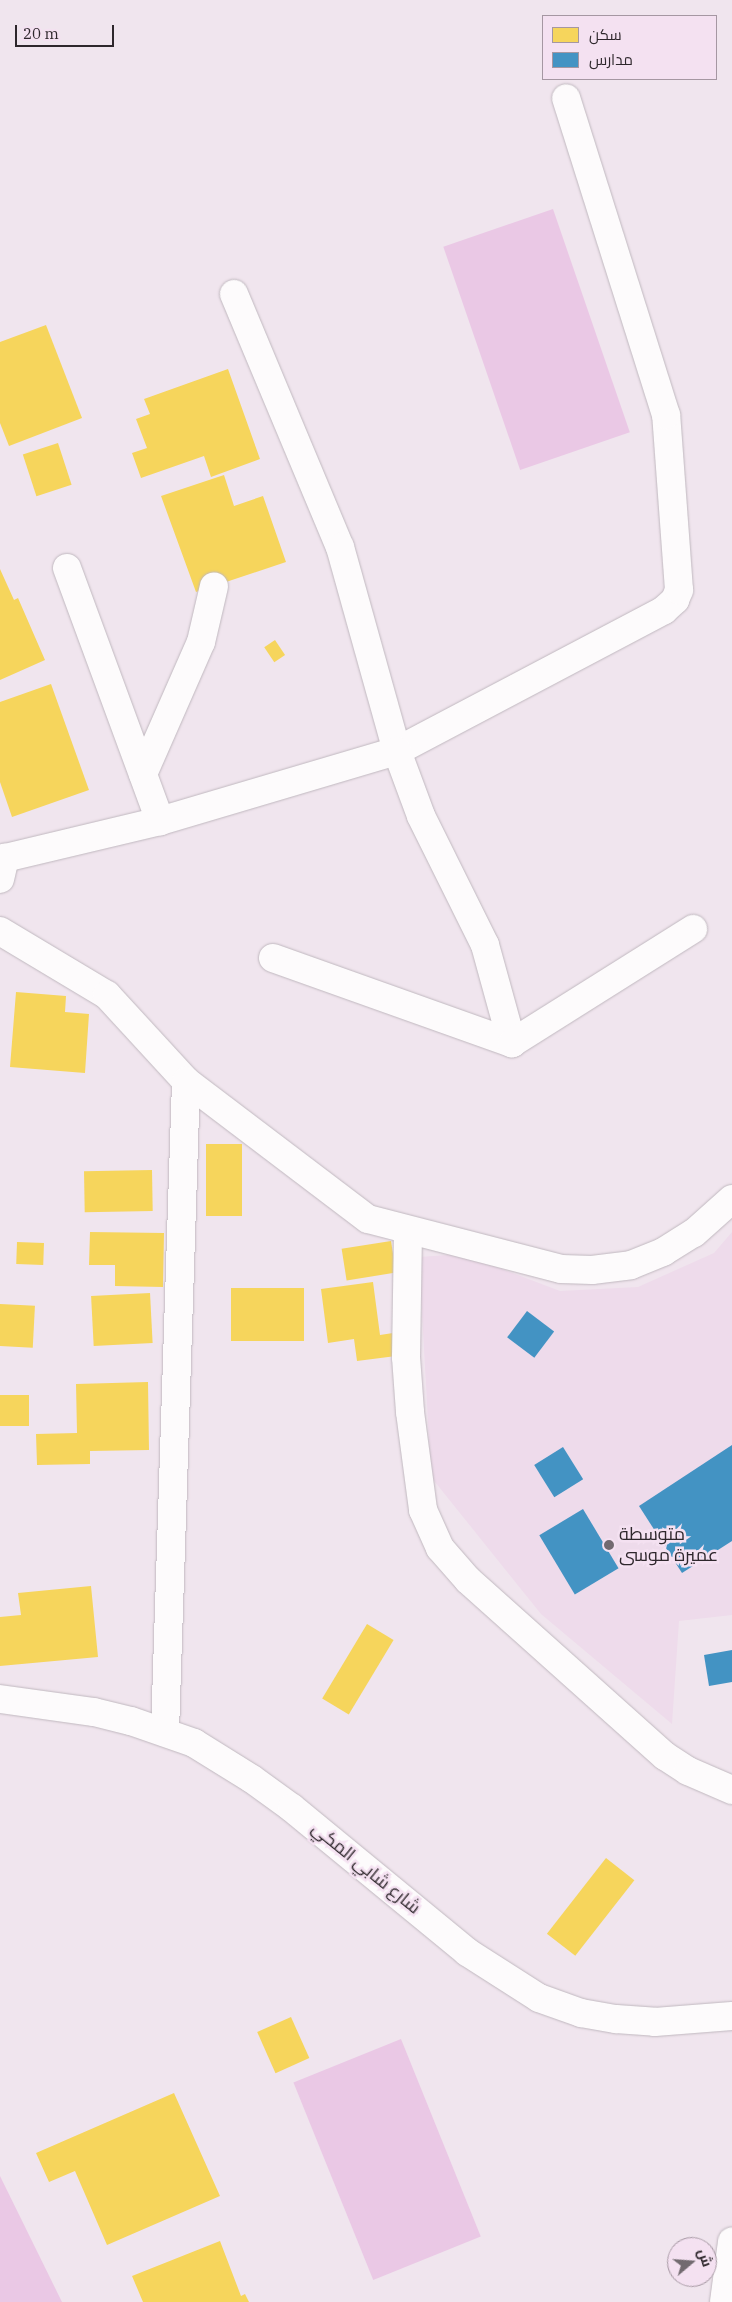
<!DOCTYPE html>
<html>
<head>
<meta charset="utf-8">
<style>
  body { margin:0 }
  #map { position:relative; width:732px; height:2302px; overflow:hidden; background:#f0e5ee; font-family:"IBM Plex Serif",Cairo,serif }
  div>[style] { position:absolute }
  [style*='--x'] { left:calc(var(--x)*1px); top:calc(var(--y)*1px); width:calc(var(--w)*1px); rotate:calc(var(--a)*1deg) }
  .built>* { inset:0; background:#eedbeb }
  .green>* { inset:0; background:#eac8e5; transform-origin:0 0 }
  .homes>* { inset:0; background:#f6d55c; transform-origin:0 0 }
  .schools>* { inset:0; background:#4393c3; transform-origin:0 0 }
  .roads { filter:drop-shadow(0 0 1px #c0b8bf) drop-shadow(0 0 1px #c0b8bf) }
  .street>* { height:28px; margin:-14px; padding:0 14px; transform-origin:14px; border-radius:14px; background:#fdfbfc }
  .secondary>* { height:28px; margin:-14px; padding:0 14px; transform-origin:14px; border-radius:14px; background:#fdfbfc }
  .dots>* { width:14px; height:14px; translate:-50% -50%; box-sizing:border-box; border:2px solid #f4e1f1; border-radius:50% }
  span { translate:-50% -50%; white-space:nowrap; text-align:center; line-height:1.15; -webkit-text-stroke:5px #f4e1f1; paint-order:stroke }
  .poi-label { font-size:18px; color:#2e272c }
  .left { translate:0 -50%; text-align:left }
  .street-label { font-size:18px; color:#2e272c }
  .legend { position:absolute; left:542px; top:15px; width:175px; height:65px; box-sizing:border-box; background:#f4e1f1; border:1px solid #a597a2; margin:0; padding:6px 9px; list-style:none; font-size:15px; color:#2e272c }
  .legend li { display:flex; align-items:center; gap:10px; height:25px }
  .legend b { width:25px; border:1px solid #a597a2 }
  .north { position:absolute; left:667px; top:2237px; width:50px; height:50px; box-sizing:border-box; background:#f4e1f1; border:1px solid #a597a2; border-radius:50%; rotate:72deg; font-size:14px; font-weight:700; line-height:20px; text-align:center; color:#2e272c }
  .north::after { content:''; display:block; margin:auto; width:18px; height:22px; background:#726a70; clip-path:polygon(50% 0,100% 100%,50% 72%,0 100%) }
  .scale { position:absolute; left:15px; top:25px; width:99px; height:22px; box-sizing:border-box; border:2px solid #2e272c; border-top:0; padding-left:6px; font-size:15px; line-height:18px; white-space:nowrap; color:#2e272c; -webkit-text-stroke:4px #f4e1f1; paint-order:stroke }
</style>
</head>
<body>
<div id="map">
  <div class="built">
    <div style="clip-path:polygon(732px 1232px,732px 1615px,679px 1621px,672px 1724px,541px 1614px,431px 1477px,419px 1257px,462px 1254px,560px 1291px,638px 1287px,714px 1253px)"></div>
  </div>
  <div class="green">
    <div style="left:553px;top:209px;width:236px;height:116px;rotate:71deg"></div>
    <div style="left:401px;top:2039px;width:213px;height:116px;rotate:68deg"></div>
    <div style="clip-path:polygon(0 2176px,62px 2302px,0 2302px)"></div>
  </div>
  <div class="homes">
    <div style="clip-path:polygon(46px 325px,82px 418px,9px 446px,0 423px,0 342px)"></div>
    <div style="clip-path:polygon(228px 369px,260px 459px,211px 477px,204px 456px,141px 478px,132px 453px,147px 448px,136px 419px,150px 414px,144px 399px)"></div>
    <div style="left:58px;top:443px;width:44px;height:37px;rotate:72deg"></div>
    <div style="clip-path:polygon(224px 475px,234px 506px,263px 496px,286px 562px,196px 592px,161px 496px)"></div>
    <div style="clip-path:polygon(0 569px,14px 600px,18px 598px,45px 660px,0 680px)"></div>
    <div style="left:275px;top:640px;width:18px;height:13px;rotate:56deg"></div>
    <div style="clip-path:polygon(51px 684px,89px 790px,12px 817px,0 782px,0 702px)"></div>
    <div style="clip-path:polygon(16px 992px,66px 996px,65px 1012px,89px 1014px,85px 1073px,10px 1067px)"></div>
    <div style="left:206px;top:1144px;width:36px;height:72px"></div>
    <div style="left:152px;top:1170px;width:41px;height:68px;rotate:89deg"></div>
    <div style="clip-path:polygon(90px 1232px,164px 1233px,163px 1287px,115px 1286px,115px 1265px,89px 1265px)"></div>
    <div style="left:391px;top:1241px;width:32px;height:50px;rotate:81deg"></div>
    <div style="left:17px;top:1242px;width:27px;height:22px;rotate:2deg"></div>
    <div style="clip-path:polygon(373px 1282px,380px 1335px,393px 1333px,396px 1356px,357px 1361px,354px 1339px,328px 1343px,321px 1289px)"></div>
    <div style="left:231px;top:1288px;width:73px;height:53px"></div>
    <div style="left:150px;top:1293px;width:50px;height:59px;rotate:87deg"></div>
    <div style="left:0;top:1304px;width:35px;height:42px;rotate:3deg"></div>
    <div style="clip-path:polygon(148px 1382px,149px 1450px,90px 1451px,90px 1464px,37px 1465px,36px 1434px,77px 1433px,76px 1384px)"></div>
    <div style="left:29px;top:1395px;width:31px;height:29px;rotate:90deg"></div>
    <div style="clip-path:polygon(91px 1586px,98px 1657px,0 1666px,0 1617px,21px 1615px,18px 1593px)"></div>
    <div style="left:367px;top:1624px;width:31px;height:87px;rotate:31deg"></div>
    <div style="left:606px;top:1858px;width:36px;height:96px;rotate:38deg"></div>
    <div style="left:291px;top:2017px;width:45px;height:37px;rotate:66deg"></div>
    <div style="clip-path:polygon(174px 2093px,220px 2196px,107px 2245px,75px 2171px,49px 2182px,36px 2153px)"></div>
    <div style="clip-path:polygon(220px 2241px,241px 2296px,245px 2294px,249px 2302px,143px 2302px,132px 2276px)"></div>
  </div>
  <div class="schools">
    <div style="left:527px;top:1311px;width:34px;height:33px;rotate:37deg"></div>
    <div style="clip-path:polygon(732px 1445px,732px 1541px,682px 1573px,639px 1506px)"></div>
    <div style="left:563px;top:1447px;width:38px;height:34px;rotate:58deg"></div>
    <div style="left:583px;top:1509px;width:69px;height:51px;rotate:59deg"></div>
    <div style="clip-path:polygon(732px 1650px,732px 1682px,709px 1686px,704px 1655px)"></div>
  </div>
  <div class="roads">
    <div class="street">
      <div style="--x:234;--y:294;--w:274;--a:67.3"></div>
      <div style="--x:340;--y:547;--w:212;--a:74.4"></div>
      <div style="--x:397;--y:751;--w:302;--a:-27.8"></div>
      <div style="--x:664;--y:610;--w:15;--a:-42"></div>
      <div style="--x:675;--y:600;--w:11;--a:-68"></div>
      <div style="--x:679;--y:590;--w:175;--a:-94.2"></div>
      <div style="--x:666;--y:415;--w:332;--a:-107.5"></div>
      <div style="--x:67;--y:568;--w:270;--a:69.8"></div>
      <div style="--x:143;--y:774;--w:144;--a:-66.3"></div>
      <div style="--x:201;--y:642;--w:57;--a:-76.9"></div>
      <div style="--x:0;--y:879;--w:22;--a:-77"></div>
      <div style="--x:5;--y:858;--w:159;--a:-13.4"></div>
      <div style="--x:160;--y:821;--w:247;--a:-16.5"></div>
      <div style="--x:397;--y:751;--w:69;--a:69.7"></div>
      <div style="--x:421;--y:816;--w:144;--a:63.6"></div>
      <div style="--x:485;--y:945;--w:102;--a:74.6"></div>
      <div style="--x:0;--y:931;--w:125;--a:30.9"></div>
      <div style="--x:107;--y:995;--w:117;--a:47.4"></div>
      <div style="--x:186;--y:1081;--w:228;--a:37.2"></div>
      <div style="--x:368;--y:1219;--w:199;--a:14.5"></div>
      <div style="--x:561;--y:1269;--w:31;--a:2"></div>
      <div style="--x:592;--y:1270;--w:39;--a:-7"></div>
      <div style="--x:631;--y:1265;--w:35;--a:-22"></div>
      <div style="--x:663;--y:1252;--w:36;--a:-32"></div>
      <div style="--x:694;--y:1233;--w:51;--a:-41.8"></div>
      <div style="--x:273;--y:958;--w:254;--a:19.6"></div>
      <div style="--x:512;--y:1043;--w:214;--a:-32.2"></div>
      <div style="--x:408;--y:1231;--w:126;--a:90.9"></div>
      <div style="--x:406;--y:1357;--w:55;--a:85.8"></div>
      <div style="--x:410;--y:1412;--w:99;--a:82.4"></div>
      <div style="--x:423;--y:1510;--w:42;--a:65.9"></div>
      <div style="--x:440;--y:1548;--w:43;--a:48.8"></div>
      <div style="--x:468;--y:1580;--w:264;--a:41.8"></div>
      <div style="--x:665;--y:1756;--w:27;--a:33"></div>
      <div style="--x:688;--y:1771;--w:48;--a:23.4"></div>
      <div style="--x:165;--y:1732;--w:651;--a:-88.15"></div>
      <div style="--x:724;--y:2302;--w:61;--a:-82.4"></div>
    </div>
    <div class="secondary">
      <div style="--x:0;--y:1699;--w:95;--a:7.9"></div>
      <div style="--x:94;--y:1712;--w:38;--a:14"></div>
      <div style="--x:131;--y:1721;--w:67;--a:19.2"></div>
      <div style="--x:194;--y:1743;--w:68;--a:31.8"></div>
      <div style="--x:252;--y:1779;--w:49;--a:35.9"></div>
      <div style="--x:292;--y:1808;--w:227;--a:39.4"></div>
      <div style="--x:467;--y:1952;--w:85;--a:32.6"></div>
      <div style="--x:539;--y:1998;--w:45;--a:19.7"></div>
      <div style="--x:581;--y:2013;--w:36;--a:10"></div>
      <div style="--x:616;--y:2019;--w:39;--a:4"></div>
      <div style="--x:655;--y:2022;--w:77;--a:-4.5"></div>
    </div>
  </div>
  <div class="dots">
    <div style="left:609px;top:1545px;background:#726a70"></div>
  </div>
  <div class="poi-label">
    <span class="left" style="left:619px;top:1545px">متوسطة<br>عميرة موسى</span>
  </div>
  <div class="street-label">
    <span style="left:366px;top:1868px;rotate:39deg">شارع شابي المكي</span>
  </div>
  <ul class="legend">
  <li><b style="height:14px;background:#f6d55c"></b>سكن</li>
  <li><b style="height:14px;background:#4393c3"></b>مدارس</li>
  </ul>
  <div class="north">ش</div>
  <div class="scale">20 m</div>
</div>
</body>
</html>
